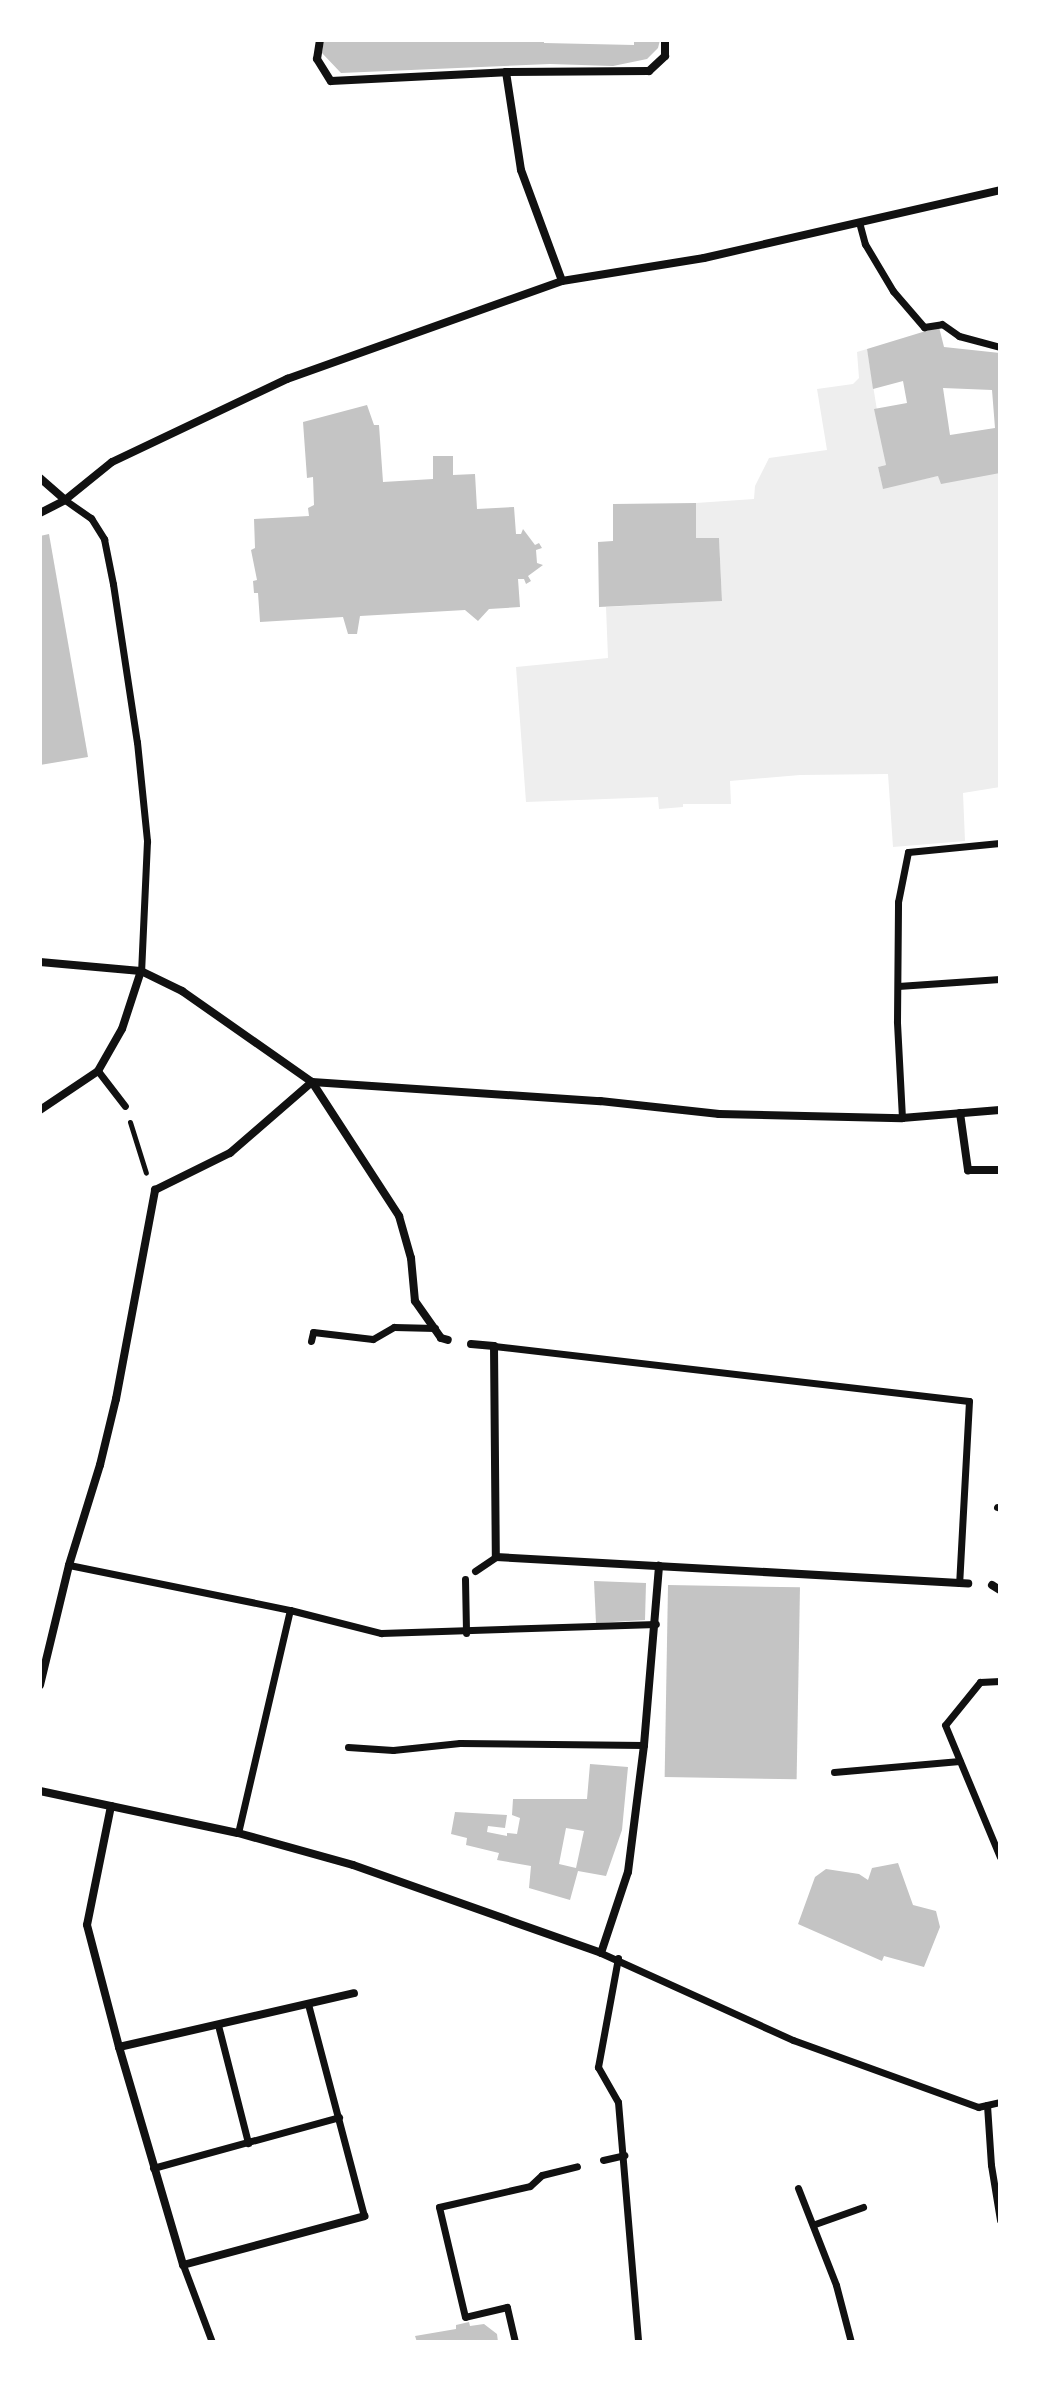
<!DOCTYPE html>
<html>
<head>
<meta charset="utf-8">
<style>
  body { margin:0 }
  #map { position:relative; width:1040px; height:2382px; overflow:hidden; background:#fff; font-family:"Work Sans",sans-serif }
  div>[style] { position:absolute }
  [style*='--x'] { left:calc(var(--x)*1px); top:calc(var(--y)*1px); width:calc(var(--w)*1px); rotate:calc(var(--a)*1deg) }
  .green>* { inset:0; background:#eee }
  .building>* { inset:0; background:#c4c4c4; transform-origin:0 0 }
  .path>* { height:5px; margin:-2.5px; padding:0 2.5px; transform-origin:2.5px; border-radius:2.5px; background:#111 }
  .pedestrian>* { height:7px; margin:-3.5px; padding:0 3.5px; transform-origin:3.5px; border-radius:3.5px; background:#111 }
  .minor>* { height:8px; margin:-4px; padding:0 4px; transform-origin:4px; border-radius:4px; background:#111 }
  span { translate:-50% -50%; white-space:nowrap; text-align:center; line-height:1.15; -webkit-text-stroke:8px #fff; paint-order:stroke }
  .frame { position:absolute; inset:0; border:42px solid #fff; pointer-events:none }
</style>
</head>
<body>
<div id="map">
  <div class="green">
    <div style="clip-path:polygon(867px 349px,886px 465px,878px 467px,883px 488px,938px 476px,1000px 473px,1000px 787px,963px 793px,965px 841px,893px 847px,888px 774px,800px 775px,730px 781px,731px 804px,683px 804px,683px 807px,659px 809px,658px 797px,526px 802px,516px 667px,608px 658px,606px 607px,722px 601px,719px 538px,696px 538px,696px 503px,754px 499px,755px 486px,769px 458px,827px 450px,817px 389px,853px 384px,859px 378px,857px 352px)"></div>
  </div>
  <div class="building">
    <div style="clip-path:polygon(324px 40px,544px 40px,544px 43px,634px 45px,634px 40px,660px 40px,658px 48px,647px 59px,613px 66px,550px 64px,341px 73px,322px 53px)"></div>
    <div style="clip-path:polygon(evenodd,939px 327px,944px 347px,1000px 353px,1000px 473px,941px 484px,938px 476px,883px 489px,878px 467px,886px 465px,874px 409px,907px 403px,903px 381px,873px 389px,867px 349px,939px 327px,943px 388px,992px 390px,995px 428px,950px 435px,943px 388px)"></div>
    <div style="clip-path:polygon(367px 405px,374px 425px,379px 425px,383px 482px,433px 479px,433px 456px,453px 456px,453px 475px,475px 474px,477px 509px,514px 507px,516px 534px,521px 534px,523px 529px,535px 545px,539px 543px,542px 548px,536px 550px,537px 563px,543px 565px,528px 576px,531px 581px,526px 584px,524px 579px,518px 579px,520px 607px,489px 609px,478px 621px,465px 610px,360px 616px,357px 634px,348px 634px,343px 617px,260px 622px,258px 593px,254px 593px,253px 581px,257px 580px,251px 550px,255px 548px,254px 519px,309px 516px,308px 508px,314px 505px,313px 477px,307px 478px,303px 422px)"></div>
    <div style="clip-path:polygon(696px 503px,696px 538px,719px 538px,722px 601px,599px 607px,598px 542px,613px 541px,613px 504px)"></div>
    <div style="clip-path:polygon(49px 534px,88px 757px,40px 765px,40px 536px)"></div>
    <div style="clip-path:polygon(594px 1581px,646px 1583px,645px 1620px,596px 1623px)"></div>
    <div style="left:668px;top:1585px;width:132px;height:192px;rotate:1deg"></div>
    <div style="clip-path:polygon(evenodd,590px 1764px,628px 1767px,622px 1830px,606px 1876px,578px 1871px,570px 1900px,529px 1888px,531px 1866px,497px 1860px,499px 1853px,466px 1845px,467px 1838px,451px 1834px,455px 1812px,507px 1815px,505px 1828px,488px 1826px,487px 1832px,507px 1836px,507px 1833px,517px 1834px,520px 1818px,512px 1815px,513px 1799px,587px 1799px,590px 1764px,566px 1828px,584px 1831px,576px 1868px,559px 1864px,566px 1828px)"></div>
    <div style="clip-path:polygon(898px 1863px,913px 1905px,936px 1911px,940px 1927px,924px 1967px,884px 1956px,882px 1961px,798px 1924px,815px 1877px,826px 1869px,859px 1874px,868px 1880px,872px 1868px)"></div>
    <div style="clip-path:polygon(469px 2322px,470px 2326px,484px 2324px,497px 2334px,498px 2342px,417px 2342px,415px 2336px,456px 2329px,456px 2325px)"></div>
  </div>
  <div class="path">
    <div style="--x:130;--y:1122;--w:53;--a:72.6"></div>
  </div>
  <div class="pedestrian">
    <div style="--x:859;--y:222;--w:23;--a:75"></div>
    <div style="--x:865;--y:244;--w:55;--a:59.2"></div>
    <div style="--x:893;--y:291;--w:48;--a:49.3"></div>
    <div style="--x:924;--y:327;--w:18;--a:-9"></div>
    <div style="--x:942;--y:324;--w:21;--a:35"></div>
    <div style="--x:959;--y:336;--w:42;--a:15"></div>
    <div style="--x:65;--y:500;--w:32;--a:35"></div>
    <div style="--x:91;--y:518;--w:25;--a:58"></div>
    <div style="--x:104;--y:539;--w:46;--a:78.7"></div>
    <div style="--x:113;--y:584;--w:160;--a:81.4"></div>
    <div style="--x:137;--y:742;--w:100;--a:84.2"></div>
    <div style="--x:147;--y:841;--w:130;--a:92.6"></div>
    <div style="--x:898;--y:986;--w:102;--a:-3.9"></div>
    <div style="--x:98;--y:1071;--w:44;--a:52.4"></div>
    <div style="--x:902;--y:1118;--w:97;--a:-93"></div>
    <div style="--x:897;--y:1021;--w:119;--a:-89.5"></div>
    <div style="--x:898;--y:902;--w:51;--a:-78.7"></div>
    <div style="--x:908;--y:852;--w:92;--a:-5.6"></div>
    <div style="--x:311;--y:1341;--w:9;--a:-77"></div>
    <div style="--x:313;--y:1332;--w:60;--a:6.7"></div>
    <div style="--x:373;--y:1339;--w:24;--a:-30"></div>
    <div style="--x:394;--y:1327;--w:41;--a:1.4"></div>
    <div style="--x:494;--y:1346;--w:478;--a:6.6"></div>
    <div style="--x:969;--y:1401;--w:182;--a:93.1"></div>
    <div style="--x:997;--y:1507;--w:3;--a:18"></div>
    <div style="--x:69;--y:1565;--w:226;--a:11.5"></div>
    <div style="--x:290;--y:1610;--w:94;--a:14.2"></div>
    <div style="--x:381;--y:1633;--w:275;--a:-1.9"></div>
    <div style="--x:475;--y:1571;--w:25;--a:-34"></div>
    <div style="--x:465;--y:1579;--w:54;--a:88.9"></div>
    <div style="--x:1000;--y:1681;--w:20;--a:177"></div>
    <div style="--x:980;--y:1682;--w:55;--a:129.1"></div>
    <div style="--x:945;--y:1725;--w:143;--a:67.4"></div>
    <div style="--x:348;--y:1747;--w:45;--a:3.8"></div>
    <div style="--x:393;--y:1750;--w:67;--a:-6"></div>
    <div style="--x:460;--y:1743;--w:184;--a:0.6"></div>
    <div style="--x:834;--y:1772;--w:126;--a:-5"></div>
    <div style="--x:238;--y:1833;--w:229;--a:-76.9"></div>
    <div style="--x:601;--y:1953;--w:211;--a:24.4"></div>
    <div style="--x:793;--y:2040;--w:197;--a:19.9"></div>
    <div style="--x:978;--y:2107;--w:23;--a:-13"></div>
    <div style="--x:618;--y:1958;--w:111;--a:100.4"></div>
    <div style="--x:598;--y:2067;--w:40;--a:60.3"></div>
    <div style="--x:618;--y:2102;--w:241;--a:85.2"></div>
    <div style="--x:308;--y:2004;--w:219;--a:75.2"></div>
    <div style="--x:218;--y:2025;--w:122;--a:75.7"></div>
    <div style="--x:987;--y:2105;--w:60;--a:86.2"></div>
    <div style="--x:991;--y:2165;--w:56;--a:80.7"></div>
    <div style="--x:603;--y:2160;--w:22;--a:-13"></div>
    <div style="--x:153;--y:2168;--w:193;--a:-15.3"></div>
    <div style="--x:798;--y:2188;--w:104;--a:68.6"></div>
    <div style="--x:836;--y:2285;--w:59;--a:75.3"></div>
    <div style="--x:815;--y:2224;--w:51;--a:-19.5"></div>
    <div style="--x:183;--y:2265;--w:82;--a:69.4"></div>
    <div style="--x:515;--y:2342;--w:36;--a:-103"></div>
    <div style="--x:507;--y:2307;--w:43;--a:166.6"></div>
    <div style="--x:465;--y:2317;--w:113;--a:-103.3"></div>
    <div style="--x:439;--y:2207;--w:93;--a:-13"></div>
    <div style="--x:530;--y:2186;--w:16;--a:-43"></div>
    <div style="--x:542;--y:2175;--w:36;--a:-14"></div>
  </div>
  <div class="minor">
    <div style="--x:320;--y:40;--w:19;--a:99"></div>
    <div style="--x:317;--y:59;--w:26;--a:58"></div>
    <div style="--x:331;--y:81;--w:175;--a:-2.9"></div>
    <div style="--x:506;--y:72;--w:143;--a:-0.4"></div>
    <div style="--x:649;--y:71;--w:22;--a:-43"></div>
    <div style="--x:665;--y:56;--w:16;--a:-90"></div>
    <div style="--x:506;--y:72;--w:99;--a:81.3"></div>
    <div style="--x:521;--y:170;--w:118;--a:69.7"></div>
    <div style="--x:40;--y:478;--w:33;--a:41"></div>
    <div style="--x:40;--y:513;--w:28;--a:-27"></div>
    <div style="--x:65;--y:500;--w:60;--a:-39"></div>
    <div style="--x:112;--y:462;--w:194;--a:-25.4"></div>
    <div style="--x:287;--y:379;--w:292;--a:-19.6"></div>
    <div style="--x:562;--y:281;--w:144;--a:-9.2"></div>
    <div style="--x:704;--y:258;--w:304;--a:-12.9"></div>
    <div style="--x:40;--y:962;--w:101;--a:5.1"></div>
    <div style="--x:141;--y:971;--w:46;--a:26"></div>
    <div style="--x:182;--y:991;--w:159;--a:35"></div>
    <div style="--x:312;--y:1082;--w:160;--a:57"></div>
    <div style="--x:399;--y:1216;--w:44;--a:74.1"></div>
    <div style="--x:411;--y:1258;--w:43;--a:84.7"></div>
    <div style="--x:415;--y:1301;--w:45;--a:54.9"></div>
    <div style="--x:441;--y:1338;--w:7;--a:16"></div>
    <div style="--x:312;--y:1082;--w:289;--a:3.8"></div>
    <div style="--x:600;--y:1101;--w:120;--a:6.2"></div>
    <div style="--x:719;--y:1114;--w:183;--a:1.3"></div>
    <div style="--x:902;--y:1118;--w:98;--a:-4.7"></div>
    <div style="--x:40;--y:1110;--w:70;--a:-33.9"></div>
    <div style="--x:98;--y:1071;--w:48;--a:-60.3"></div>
    <div style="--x:122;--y:1029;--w:61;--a:-71.9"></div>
    <div style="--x:960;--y:1113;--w:58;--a:82"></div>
    <div style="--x:968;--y:1170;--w:32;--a:0"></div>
    <div style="--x:471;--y:1344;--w:23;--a:5"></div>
    <div style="--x:494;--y:1346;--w:211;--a:89.5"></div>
    <div style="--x:496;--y:1557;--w:473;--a:3.2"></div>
    <div style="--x:992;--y:1585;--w:9;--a:32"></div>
    <div style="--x:40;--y:1685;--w:123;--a:-76.4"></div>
    <div style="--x:69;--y:1565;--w:105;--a:-72.8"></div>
    <div style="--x:100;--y:1465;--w:68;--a:-76.4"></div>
    <div style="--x:116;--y:1399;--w:213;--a:-79.4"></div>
    <div style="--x:155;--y:1190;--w:84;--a:-26.3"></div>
    <div style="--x:230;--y:1153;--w:108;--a:-40.9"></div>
    <div style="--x:40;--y:1791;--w:202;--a:12"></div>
    <div style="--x:238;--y:1833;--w:119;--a:15.5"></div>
    <div style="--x:353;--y:1865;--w:263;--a:19.5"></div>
    <div style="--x:601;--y:1953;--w:85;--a:-71.6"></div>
    <div style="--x:628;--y:1872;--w:128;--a:-82.8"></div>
    <div style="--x:644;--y:1745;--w:180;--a:-85.2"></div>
    <div style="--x:111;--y:1806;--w:121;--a:101.4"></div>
    <div style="--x:87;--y:1925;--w:126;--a:75.3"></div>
    <div style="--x:119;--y:2047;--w:227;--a:73.6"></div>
    <div style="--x:183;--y:2265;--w:188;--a:-15.1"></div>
    <div style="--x:119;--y:2047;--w:241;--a:-12.9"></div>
  </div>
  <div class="frame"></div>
</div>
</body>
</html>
